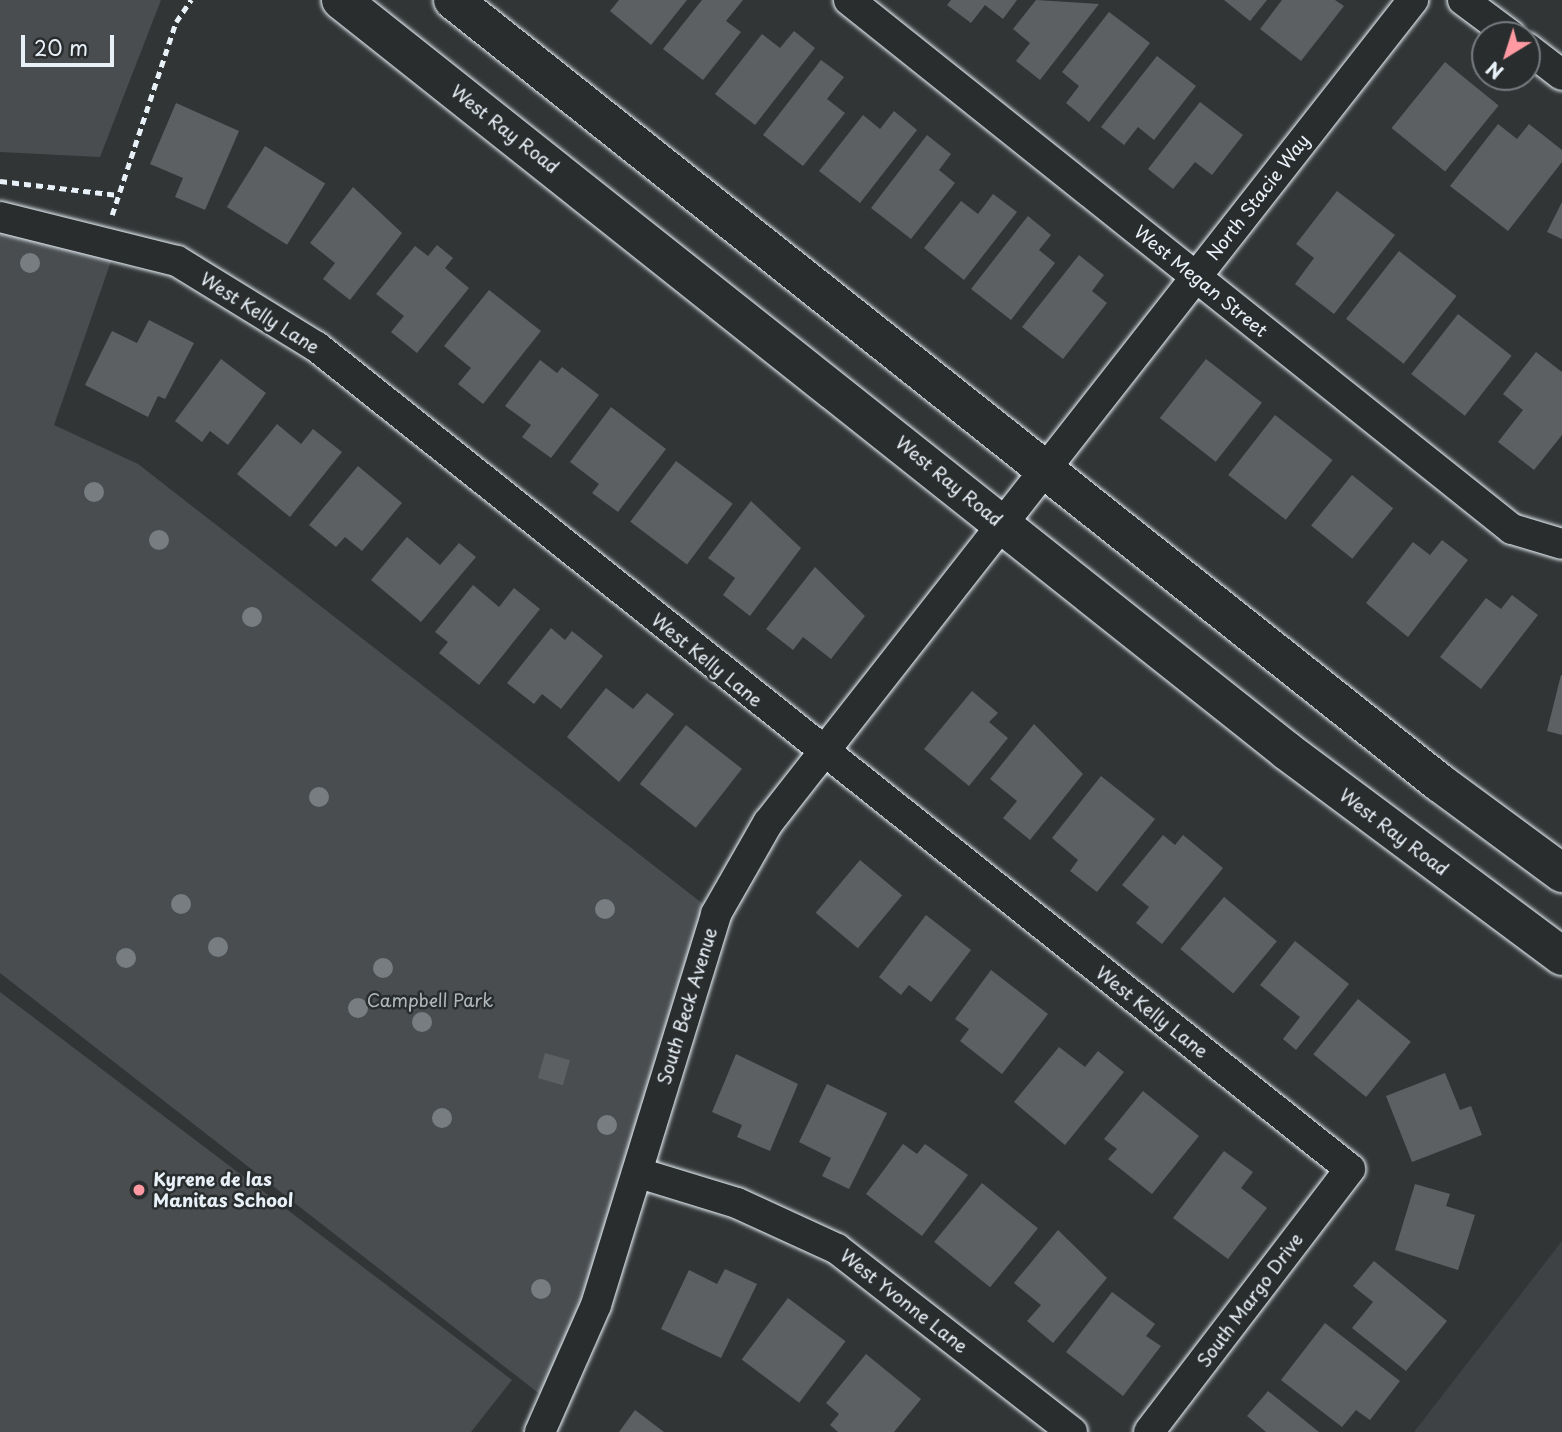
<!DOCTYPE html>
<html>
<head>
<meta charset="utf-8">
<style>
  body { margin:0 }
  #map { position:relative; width:1562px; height:1432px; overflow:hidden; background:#323536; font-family:"Playpen Sans",sans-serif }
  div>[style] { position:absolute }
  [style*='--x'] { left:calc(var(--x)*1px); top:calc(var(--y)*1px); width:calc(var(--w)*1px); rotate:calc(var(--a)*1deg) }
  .built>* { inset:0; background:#3f4244 }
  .green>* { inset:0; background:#494d4f }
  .building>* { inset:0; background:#5c6063; transform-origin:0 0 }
  .path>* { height:4.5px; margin-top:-2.25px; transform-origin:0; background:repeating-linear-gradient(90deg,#e8f1f8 0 7px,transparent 0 12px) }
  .roads { filter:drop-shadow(0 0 2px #e8f1f8) drop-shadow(0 0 2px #e8f1f8) }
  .street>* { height:30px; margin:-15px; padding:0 15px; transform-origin:15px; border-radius:15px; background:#2a2d2e }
  .primary>* { height:38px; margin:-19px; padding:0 19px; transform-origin:19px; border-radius:19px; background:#2a2d2e }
  .trees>* { width:20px; height:20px; margin:-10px; border-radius:50%; background:#777d80 }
  .dots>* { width:19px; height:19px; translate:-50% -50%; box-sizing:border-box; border:4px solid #2a2d2e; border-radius:50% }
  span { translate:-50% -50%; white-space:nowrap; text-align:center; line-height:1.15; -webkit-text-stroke:5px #2a2d2e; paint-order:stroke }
  .street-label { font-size:18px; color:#e8f1f8 }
  .park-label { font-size:18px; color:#b0b8bd }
  .poi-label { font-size:18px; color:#e8f1f8; font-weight:700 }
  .left { translate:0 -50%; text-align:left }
  .north { position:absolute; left:1471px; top:21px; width:70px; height:70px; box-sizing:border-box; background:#2a2d2e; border:2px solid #767b7f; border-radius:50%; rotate:218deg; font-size:19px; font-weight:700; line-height:28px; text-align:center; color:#e8f1f8 }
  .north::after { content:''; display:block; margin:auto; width:24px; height:32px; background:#ff9aa2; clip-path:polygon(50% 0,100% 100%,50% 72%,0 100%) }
  .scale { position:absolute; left:21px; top:35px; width:93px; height:32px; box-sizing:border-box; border:4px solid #e8f1f8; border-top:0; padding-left:9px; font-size:21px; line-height:24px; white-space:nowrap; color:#e8f1f8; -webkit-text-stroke:5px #2a2d2e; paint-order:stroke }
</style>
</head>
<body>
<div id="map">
  <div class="built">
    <div style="clip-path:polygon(1562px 1241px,1562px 1432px,1414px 1432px)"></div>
  </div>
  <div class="green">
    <div style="clip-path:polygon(0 0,161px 0,100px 157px,0 152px)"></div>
    <div style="clip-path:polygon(0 217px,117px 244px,54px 425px,138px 464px,716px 914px,555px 1406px,0 973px)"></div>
    <div style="clip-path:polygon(0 992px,512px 1380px,471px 1432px,0 1432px)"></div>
  </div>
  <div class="building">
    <div style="clip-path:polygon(619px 0,687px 0,651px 45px,610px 11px)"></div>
    <div style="clip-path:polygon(702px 0,743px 0,726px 21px,741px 32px,703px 80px,663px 49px)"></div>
    <div style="clip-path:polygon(951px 0,1017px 0,1003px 19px,985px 5px,971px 23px,947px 5px)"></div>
    <div style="clip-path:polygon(1036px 0,1099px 4px,1040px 80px,1016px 61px,1030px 43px,1013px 29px)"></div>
    <div style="clip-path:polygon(1224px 0,1267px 0,1250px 21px)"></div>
    <div style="clip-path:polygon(1282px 0,1335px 0,1344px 6px,1301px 61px,1260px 29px)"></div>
    <div style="clip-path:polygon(1109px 12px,1150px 43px,1089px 122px,1066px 103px,1079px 86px,1062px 72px)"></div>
    <div style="clip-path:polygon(794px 31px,815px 48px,755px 125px,715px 94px,762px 34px,780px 48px)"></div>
    <div style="clip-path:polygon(1157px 56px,1196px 86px,1154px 140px,1138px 127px,1124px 145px,1101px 127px)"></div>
    <div style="clip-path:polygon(821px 60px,844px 77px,827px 99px,845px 113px,803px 166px,763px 135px)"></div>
    <div style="left:1445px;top:62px;width:69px;height:85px;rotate:39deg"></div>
    <div style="clip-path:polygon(1200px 102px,1243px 135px,1212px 175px,1195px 162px,1173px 189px,1148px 169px)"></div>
    <div style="clip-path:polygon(176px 103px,239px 131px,205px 210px,175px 197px,183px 178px,150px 164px)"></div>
    <div style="clip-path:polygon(894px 111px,917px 130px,860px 203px,819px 171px,863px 115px,880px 129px)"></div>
    <div style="clip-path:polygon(1498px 124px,1517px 139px,1529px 124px,1562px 150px,1562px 162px,1508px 231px,1450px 186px)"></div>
    <div style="clip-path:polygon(927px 135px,951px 154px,939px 170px,955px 183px,911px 239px,871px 208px)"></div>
    <div style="left:265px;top:146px;width:71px;height:72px;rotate:32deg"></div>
    <div style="clip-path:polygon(353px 187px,402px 233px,350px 300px,323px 279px,335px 263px,310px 243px)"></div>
    <div style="clip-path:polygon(1337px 191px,1395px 235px,1334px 314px,1295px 284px,1314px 258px,1296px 244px)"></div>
    <div style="clip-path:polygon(993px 194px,1017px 212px,964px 280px,924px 248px,961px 201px,978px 214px)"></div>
    <div style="clip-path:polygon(1562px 202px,1562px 239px,1547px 232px)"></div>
    <div style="clip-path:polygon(1028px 216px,1051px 235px,1039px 250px,1055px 263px,1011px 320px,971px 289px)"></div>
    <div style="clip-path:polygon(437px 245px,453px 258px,445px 268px,469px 288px,417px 353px,391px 332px,404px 316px,376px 294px,415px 246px,428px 256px)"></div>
    <div style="left:1399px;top:251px;width:73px;height:86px;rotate:38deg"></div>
    <div style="clip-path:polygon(1079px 255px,1104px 275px,1092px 291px,1107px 303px,1063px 359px,1022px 327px)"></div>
    <div style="clip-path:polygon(489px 290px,541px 331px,483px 404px,458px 384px,471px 368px,444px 346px)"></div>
    <div style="left:1458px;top:314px;width:68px;height:76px;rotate:38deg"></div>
    <div style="clip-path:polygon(149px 320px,194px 343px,165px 399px,158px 396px,148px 417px,85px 385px,112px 331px,137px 343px)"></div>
    <div style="clip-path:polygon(1536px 352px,1562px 372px,1562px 435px,1534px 470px,1498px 442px,1523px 410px,1503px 394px)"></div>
    <div style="clip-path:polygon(221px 359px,266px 393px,228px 445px,210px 431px,202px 442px,175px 421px)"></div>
    <div style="left:1206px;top:359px;width:71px;height:75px;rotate:38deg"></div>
    <div style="clip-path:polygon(540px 360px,557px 373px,562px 367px,599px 395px,551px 458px,522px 437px,531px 425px,505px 406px)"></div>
    <div style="clip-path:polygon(611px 407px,666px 449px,618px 512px,592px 493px,599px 484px,570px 462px)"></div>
    <div style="left:1275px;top:415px;width:73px;height:76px;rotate:38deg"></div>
    <div style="clip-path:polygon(277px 424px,301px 444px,313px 429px,342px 452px,290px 517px,237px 474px)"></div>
    <div style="left:676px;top:461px;width:71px;height:76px;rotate:37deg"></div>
    <div style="clip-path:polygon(358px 466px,402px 503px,362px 551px,345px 537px,336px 547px,309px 525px)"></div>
    <div style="left:1352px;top:475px;width:53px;height:65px;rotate:39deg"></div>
    <div style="clip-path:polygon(751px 501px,801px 548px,750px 616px,723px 595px,735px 578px,708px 558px)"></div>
    <div style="clip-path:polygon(407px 537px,440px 565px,459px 543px,476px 557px,421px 622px,371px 580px)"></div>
    <div style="clip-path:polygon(1442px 540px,1468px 560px,1408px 637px,1366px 603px,1413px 542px,1430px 555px)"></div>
    <div style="clip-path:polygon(815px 567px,865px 616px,831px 659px,803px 637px,793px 650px,766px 629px)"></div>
    <div style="clip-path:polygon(473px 585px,499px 607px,514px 588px,540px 609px,479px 685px,439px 653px,448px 642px,435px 632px)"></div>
    <div style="clip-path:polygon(1512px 595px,1538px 615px,1481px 689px,1440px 657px,1486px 598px,1501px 609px)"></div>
    <div style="clip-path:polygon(551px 628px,565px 640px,572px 631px,603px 656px,561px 709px,542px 694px,534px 704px,507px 683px)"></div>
    <div style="clip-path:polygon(1561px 675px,1562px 675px,1562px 735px,1547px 731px)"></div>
    <div style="clip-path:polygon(606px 688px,633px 709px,647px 693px,674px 714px,619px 782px,567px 737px)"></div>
    <div style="clip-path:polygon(972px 691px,998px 713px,989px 722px,1008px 738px,969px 786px,924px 749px)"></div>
    <div style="clip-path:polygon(1034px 724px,1083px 774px,1030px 840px,1003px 818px,1017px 801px,990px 779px)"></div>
    <div style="left:686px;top:725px;width:71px;height:75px;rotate:38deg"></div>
    <div style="clip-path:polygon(1101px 776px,1155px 819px,1097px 892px,1070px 871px,1078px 860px,1052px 838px)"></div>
    <div style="clip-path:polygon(1163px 835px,1175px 845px,1183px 835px,1223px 868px,1162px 944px,1136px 923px,1149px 907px,1122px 885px)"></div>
    <div style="left:860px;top:860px;width:55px;height:69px;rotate:40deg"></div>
    <div style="left:1224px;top:897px;width:69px;height:68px;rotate:40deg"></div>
    <div style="clip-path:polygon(926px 915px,971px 950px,931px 1002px,909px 985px,901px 995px,879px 977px)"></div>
    <div style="clip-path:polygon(1295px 941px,1349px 984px,1296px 1050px,1283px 1039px,1300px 1017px,1260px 985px)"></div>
    <div style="clip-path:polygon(991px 970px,1048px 1014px,1002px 1074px,960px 1041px,969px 1029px,955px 1019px)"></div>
    <div style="left:1358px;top:999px;width:68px;height:71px;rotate:39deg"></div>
    <div style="clip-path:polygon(1059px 1047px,1085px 1067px,1098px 1051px,1124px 1072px,1065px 1145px,1014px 1102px)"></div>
    <div style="left:545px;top:1053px;width:26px;height:26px;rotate:16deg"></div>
    <div style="clip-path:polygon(736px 1054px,798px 1084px,770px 1151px,737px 1137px,742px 1125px,712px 1112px)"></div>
    <div style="clip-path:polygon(1445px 1073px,1460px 1110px,1471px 1106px,1482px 1135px,1412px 1162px,1386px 1096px)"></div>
    <div style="clip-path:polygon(827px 1084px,887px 1113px,849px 1189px,822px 1176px,831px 1158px,799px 1142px)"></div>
    <div style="clip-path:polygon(1143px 1091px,1199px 1136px,1152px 1194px,1108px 1159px,1117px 1149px,1104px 1139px)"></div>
    <div style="clip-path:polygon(903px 1144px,917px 1154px,925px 1144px,968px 1175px,922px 1236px,866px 1194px)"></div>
    <div style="clip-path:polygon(1224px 1151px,1253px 1172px,1241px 1188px,1267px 1208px,1228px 1259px,1173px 1218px)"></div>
    <div style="left:982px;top:1183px;width:72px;height:76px;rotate:39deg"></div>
    <div style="clip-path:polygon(1415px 1184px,1450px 1194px,1446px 1206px,1475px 1215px,1458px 1270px,1395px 1250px)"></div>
    <div style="clip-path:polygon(1058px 1230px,1107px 1278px,1053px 1343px,1027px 1321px,1041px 1305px,1014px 1283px)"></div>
    <div style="clip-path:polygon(1374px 1261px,1447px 1321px,1406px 1371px,1352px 1328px,1373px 1302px,1353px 1286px)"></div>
    <div style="clip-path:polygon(725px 1269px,757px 1284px,721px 1358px,661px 1329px,689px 1270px,717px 1284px)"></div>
    <div style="clip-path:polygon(1112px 1292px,1155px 1324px,1146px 1336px,1161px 1346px,1123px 1396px,1066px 1352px)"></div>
    <div style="left:788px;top:1298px;width:72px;height:77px;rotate:37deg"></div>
    <div style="clip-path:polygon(1325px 1323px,1400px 1381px,1370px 1420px,1356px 1410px,1342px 1427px,1281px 1380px)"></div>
    <div style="clip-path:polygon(866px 1354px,921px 1399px,894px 1432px,838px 1432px,830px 1425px,839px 1414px,826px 1403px)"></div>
    <div style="clip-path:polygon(1268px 1391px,1319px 1432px,1266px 1432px,1247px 1416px)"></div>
    <div style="clip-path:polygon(635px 1410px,664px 1432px,619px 1432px)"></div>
  </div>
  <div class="path">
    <div style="--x:0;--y:181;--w:119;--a:6.8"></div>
    <div style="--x:112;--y:215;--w:203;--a:-71.7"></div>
    <div style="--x:176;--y:22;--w:27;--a:-56"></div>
  </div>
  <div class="roads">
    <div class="street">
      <div style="--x:849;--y:0;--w:848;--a:38.59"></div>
      <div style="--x:1512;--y:529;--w:52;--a:16.7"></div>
      <div style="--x:1463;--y:0;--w:59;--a:36.7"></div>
      <div style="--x:1527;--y:48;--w:44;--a:37.6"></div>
      <div style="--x:0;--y:217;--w:182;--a:14"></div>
      <div style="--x:177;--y:261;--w:164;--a:31.6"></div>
      <div style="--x:317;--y:347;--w:1320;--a:38.51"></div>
      <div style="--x:1350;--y:1169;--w:331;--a:127.4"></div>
      <div style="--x:639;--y:1173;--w:102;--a:17"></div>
      <div style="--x:737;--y:1203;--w:110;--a:24.7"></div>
      <div style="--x:837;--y:1249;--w:298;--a:37.9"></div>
      <div style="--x:540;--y:1432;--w:139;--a:-66.2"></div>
      <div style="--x:596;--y:1305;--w:409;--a:-72.9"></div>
      <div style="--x:716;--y:914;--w:105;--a:-60.3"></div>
      <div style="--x:768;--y:823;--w:1046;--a:-51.91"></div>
    </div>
    <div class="primary">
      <div style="--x:341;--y:0;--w:1208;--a:38.44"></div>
      <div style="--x:1287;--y:751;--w:343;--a:36.7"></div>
      <div style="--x:453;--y:0;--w:1260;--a:38.43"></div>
      <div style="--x:1440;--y:783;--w:152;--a:36.4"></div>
    </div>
  </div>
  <div class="trees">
    <div style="left:30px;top:263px"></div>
    <div style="left:94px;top:492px"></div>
    <div style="left:159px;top:540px"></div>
    <div style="left:252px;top:617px"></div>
    <div style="left:319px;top:797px"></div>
    <div style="left:181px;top:904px"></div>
    <div style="left:605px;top:909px"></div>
    <div style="left:218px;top:947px"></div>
    <div style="left:126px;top:958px"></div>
    <div style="left:383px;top:968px"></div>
    <div style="left:358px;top:1008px"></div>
    <div style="left:422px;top:1022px"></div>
    <div style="left:442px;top:1118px"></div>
    <div style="left:607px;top:1125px"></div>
    <div style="left:541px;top:1289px"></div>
  </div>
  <div class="dots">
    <div style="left:139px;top:1190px;background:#ff9aa2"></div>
  </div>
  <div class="street-label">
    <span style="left:505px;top:129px;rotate:38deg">West Ray Road</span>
    <span style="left:1258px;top:197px;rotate:-52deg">North Stacie Way</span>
    <span style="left:1201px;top:281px;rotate:39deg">West Megan Street</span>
    <span style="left:260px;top:313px;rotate:32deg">West Kelly Lane</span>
    <span style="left:949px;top:481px;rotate:39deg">West Ray Road</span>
    <span style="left:707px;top:660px;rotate:39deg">West Kelly Lane</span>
    <span style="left:1394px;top:832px;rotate:37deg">West Ray Road</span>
    <span style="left:687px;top:1006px;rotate:-73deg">South Beck Avenue</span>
    <span style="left:1152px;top:1012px;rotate:38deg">West Kelly Lane</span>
    <span style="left:1250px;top:1300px;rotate:-53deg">South Margo Drive</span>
    <span style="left:904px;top:1301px;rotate:38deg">West Yvonne Lane</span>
  </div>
  <div class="park-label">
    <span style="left:430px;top:1000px">Campbell Park</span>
  </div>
  <div class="poi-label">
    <span class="left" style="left:153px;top:1190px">Kyrene de las<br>Manitas School</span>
  </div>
  <div class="north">N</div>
  <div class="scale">20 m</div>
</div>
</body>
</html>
